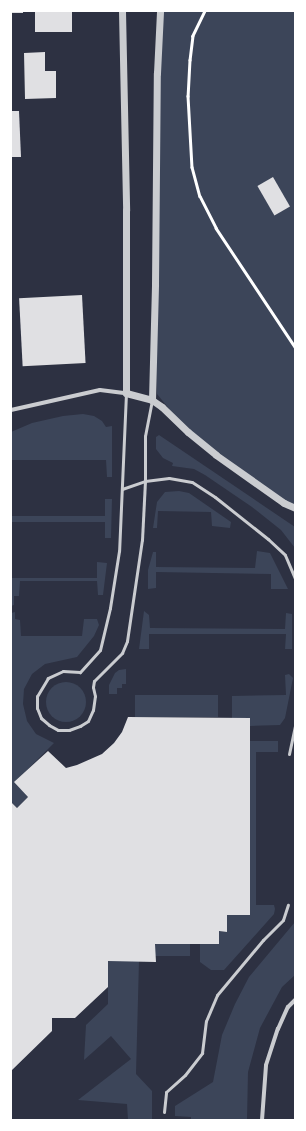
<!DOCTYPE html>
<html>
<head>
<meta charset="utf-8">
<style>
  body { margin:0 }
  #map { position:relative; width:306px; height:1131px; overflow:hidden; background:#2d3142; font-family:"Work Sans",sans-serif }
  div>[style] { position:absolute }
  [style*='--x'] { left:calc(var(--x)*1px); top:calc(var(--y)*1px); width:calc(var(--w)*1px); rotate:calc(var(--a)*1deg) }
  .green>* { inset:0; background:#3c4559; transform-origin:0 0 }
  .round { border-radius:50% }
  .building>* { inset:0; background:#e0e0e3; transform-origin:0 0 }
  .path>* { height:2.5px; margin:-1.25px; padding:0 1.25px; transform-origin:1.25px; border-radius:1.25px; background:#fff }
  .service>* { height:3px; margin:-1.5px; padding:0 1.5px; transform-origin:1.5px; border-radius:1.5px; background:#caccd0 }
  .minor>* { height:4px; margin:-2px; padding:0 2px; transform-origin:2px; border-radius:2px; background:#caccd0 }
  .tertiary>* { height:7px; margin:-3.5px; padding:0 3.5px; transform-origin:3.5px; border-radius:3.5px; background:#caccd0 }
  span { translate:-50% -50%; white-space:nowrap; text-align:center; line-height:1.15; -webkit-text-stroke:3.5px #fff; paint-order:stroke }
  .frame { position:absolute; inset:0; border:12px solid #fff; pointer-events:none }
</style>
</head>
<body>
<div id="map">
  <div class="green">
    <div style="clip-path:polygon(160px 11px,295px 11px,295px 508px,188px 432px,157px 394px,155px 284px)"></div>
    <div style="clip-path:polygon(83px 414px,94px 416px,102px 421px,106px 427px,112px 426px,112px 477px,107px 477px,106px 460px,11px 460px,11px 432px,32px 423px,63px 416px)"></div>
    <div style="clip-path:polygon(159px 435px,295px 527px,295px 548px,281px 530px,252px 507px,205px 475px,194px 469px,172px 466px,173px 463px,163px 458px,156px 449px,156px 437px)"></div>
    <div style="clip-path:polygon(179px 491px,189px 493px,231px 522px,230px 528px,212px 526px,211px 512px,158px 511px,157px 528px,153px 528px,157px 502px,165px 492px)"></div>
    <div style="clip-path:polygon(105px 499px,112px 499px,111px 538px,105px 538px,105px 522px,11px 522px,11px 516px,105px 516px)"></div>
    <div style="clip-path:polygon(257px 551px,270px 553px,288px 589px,271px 589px,271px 574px,156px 572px,156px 588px,148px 589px,148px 570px,153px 552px,156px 552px,156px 567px,255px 568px)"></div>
    <div style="clip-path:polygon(97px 562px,107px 563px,103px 595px,98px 595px,97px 581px,20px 581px,19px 596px,14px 596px,14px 605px,11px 606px,11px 578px,97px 578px)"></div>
    <div style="clip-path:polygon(144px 611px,149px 615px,150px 628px,285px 629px,286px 613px,292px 614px,292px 649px,285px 649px,286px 634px,149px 634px,149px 649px,139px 649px)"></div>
    <div style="clip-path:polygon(15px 612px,15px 619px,20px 620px,21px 636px,82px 636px,84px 619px,97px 619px,99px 625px,94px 636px,77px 657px,45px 664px,32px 674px,24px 689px,23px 704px,27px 721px,36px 734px,54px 743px,15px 782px,28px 797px,17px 808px,11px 802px,11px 613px)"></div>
    <div style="clip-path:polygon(126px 669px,126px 684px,122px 684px,122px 688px,117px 688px,117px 694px,109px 694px,109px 685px,115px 673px,119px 670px)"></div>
    <div style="clip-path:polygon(289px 674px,293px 678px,285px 718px,280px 725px,250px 726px,232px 718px,232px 696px,286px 695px,285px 675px)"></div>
    <div class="round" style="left:46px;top:682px;width:40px;height:40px"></div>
    <div style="left:135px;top:695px;width:83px;height:22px"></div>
    <div style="clip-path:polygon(250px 741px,278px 741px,278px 752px,256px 752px,256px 905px,274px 905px,275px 909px,274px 914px,224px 970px,211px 970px,200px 962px,200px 944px,219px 944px,219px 931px,227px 932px,227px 915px,250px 914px)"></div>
    <div style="clip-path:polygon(295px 922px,295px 975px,282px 987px,260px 1028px,248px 1072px,247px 1120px,191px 1120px,191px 1117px,175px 1116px,175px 1106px,213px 1082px,222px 1035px,235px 1004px,249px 977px)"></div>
    <div style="left:155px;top:944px;width:35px;height:12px"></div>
    <div style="clip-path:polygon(108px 961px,139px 961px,136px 1074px,152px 1091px,152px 1120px,128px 1120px,127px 1104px,78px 1100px,131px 1059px,111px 1036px,84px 1060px,86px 1025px,108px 1004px)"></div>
  </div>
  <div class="building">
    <div style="left:11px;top:11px;width:12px;height:2px"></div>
    <div style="left:35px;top:11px;width:37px;height:21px"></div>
    <div style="clip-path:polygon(45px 52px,45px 71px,56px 71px,56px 98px,25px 99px,24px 53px)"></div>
    <div style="clip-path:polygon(11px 111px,19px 111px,21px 157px,11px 157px)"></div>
    <div style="left:273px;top:177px;width:34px;height:18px;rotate:60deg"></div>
    <div style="left:82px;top:295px;width:68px;height:63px;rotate:87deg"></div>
    <div style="clip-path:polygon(128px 717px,250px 718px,250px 915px,227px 915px,227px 932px,219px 931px,219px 944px,155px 944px,156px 962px,108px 961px,108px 987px,75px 1018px,52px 1018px,52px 1031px,11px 1071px,11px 802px,17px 808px,28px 797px,14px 782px,48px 751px,66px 768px,77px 765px,102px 754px,114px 743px,122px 732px)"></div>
  </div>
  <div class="path">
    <div style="--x:205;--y:11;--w:28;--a:116"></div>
    <div style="--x:193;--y:36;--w:24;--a:97"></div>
    <div style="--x:190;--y:60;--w:36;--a:93"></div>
    <div style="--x:188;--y:96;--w:71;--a:86.8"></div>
    <div style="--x:192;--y:167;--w:30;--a:75"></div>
    <div style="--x:200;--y:196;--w:36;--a:63"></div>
    <div style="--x:216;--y:228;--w:143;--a:56.4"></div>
  </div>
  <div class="service">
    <div style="--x:126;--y:393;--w:158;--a:92.5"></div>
    <div style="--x:119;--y:551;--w:58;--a:99"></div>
    <div style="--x:110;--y:608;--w:43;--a:103.4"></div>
    <div style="--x:100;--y:650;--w:30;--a:132"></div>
    <div style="--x:80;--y:672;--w:17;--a:-177"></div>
    <div style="--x:63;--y:671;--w:17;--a:155"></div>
    <div style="--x:48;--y:678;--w:21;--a:121"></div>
    <div style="--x:37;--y:696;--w:12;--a:90"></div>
    <div style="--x:37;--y:708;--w:11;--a:68"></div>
    <div style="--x:41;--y:718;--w:11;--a:41"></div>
    <div style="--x:49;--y:725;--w:10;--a:29"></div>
    <div style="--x:58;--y:730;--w:11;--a:0"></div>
    <div style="--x:69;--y:730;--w:12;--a:-20"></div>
    <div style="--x:80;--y:726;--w:9;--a:-32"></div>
    <div style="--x:88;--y:721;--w:12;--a:-66"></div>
    <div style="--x:93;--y:710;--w:14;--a:-82"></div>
    <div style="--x:95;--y:696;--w:9;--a:-103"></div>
    <div style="--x:93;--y:687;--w:6;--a:-81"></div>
    <div style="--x:94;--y:681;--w:40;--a:-45"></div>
    <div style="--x:122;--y:653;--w:13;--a:-67"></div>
    <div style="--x:127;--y:641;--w:102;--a:-81.6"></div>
    <div style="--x:142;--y:540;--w:59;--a:-87.1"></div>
    <div style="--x:145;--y:481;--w:45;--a:-90"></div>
    <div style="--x:145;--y:436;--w:37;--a:-79"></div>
    <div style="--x:122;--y:489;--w:24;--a:-19"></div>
    <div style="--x:145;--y:481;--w:24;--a:-7"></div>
    <div style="--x:169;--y:478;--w:23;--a:10"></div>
    <div style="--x:192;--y:482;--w:27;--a:33"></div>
    <div style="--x:215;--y:497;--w:68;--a:38.4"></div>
    <div style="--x:268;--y:539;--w:23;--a:43"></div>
    <div style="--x:285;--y:555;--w:26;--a:67"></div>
    <div style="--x:289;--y:754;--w:30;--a:-78"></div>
    <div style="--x:164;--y:1112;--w:20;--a:-84"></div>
    <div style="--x:166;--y:1092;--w:25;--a:-42"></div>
    <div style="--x:185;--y:1075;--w:28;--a:-52"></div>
    <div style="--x:202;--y:1053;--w:32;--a:-83"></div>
    <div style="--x:206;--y:1021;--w:28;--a:-67"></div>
    <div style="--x:217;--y:995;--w:72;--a:-50.1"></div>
    <div style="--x:263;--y:940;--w:28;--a:-45"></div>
    <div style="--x:283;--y:920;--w:16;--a:-72"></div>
  </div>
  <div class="minor">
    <div style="--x:11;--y:410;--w:91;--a:-12.7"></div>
    <div style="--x:100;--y:390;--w:26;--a:7"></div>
    <div style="--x:262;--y:1120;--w:55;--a:-85.8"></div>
    <div style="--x:266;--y:1065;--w:38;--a:-72"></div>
    <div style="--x:278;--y:1029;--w:24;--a:-66"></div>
    <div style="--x:288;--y:1007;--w:10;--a:-45"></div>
  </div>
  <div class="tertiary">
    <div style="--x:122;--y:11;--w:199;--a:88.8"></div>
    <div style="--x:126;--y:210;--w:183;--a:90"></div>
    <div style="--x:126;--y:393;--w:27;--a:15"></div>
    <div style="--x:152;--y:400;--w:12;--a:35"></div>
    <div style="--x:162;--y:407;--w:36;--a:44"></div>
    <div style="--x:188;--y:432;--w:36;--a:39"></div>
    <div style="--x:216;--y:455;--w:83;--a:35.2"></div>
    <div style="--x:284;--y:503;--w:12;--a:24"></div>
    <div style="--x:152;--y:400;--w:116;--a:-88.5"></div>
    <div style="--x:155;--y:284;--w:211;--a:-89.5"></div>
    <div style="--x:157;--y:73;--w:62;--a:-87.2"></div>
  </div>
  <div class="frame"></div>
</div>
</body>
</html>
